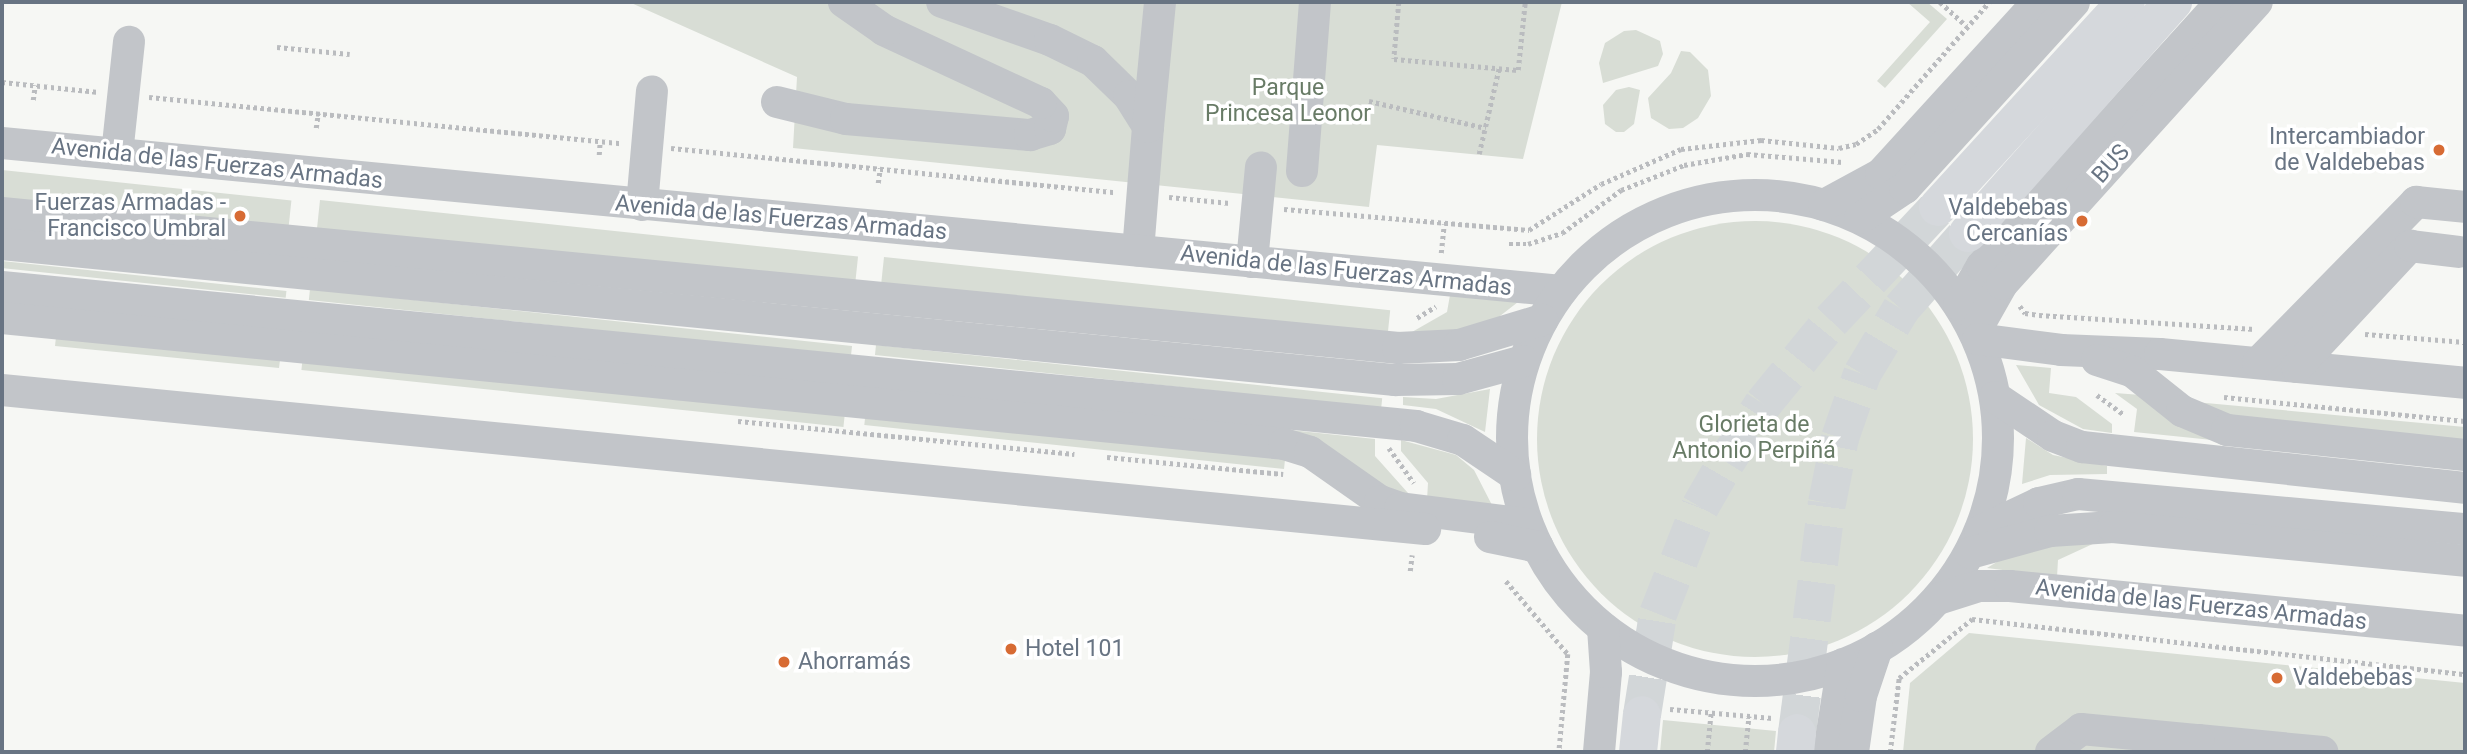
<!DOCTYPE html>
<html>
<head>
<meta charset="utf-8">
<style>
  body { margin:0 }
  #map { position:relative; width:2467px; height:754px; overflow:hidden; background:#f6f7f4; font-family:Roboto,sans-serif }
  div>[style] { position:absolute }
  [style*='--x'] { left:calc(var(--x)*1px); top:calc(var(--y)*1px); width:calc(var(--w)*1px); rotate:calc(var(--a)*1deg) }
  .green>* { inset:0; background:#d8ddd5; transform-origin:0 0 }
  .round { border-radius:50% }
  .major-tunnel>* { height:38px; margin-top:-19px; transform-origin:0; background:repeating-linear-gradient(90deg,#d2d6d8 0 38px,transparent 0 57px) }
  .path>* { height:4.5px; margin-top:-2.25px; transform-origin:0; background:repeating-linear-gradient(90deg,#babcbf 0 3.5px,transparent 0 7px) }
  .minor>* { height:32px; margin:-16px; padding:0 16px; transform-origin:16px; border-radius:16px; background:#c2c5c9 }
  .minor>.ring { margin:-16px; padding:0; box-sizing:content-box; background:none; border:32px solid #c2c5c9; border-radius:50% }
  .major>* { height:38px; margin:-19px; padding:0 19px; transform-origin:19px; border-radius:19px; background:#d5d8dc }
  .dots>* { width:19px; height:19px; translate:-50% -50%; box-sizing:border-box; border:4px solid #fff; border-radius:50% }
  span { translate:-50% -50%; white-space:nowrap; text-align:center; line-height:1.15; -webkit-text-stroke:7px #fff; paint-order:stroke }
  .park-label { font-size:23px; color:#687b66 }
  .poi-label { font-size:23px; color:#687483 }
  .right { translate:-100% -50%; text-align:right }
  .left { translate:0 -50%; text-align:left }
  .street-label { font-size:23px; color:#687483 }
  .frame { position:absolute; inset:0; border:4px solid #687483; pointer-events:none }
</style>
</head>
<body>
<div id="map">
  <div class="green">
    <div style="clip-path:polygon(629px 2px,1562px 2px,1523px 159px,1377px 145px,1369px 207px,793px 148px,797px 77px)"></div>
    <div style="clip-path:polygon(1907px 2px,1927px 2px,1947px 19px,1885px 88px,1877px 81px,1930px 22px)"></div>
    <div style="clip-path:polygon(1636px 30px,1660px 41px,1663px 54px,1658px 66px,1603px 83px,1599px 63px,1605px 43px,1624px 31px)"></div>
    <div style="clip-path:polygon(1681px 51px,1690px 52px,1708px 70px,1711px 96px,1698px 118px,1683px 128px,1669px 129px,1651px 118px,1648px 98px,1671px 73px)"></div>
    <div style="clip-path:polygon(1629px 87px,1640px 90px,1634px 124px,1624px 132px,1616px 132px,1605px 124px,1603px 105px,1616px 90px)"></div>
    <div style="left:2px;top:170px;width:291px;height:34px;rotate:6deg"></div>
    <div style="left:320px;top:200px;width:541px;height:36px;rotate:6deg"></div>
    <div class="round" style="left:1537px;top:221px;width:436px;height:436px"></div>
    <div style="left:884px;top:257px;width:509px;height:33px;rotate:6deg"></div>
    <div style="left:2px;top:261px;width:286px;height:7px;rotate:6deg"></div>
    <div style="left:310px;top:289px;width:545px;height:11px;rotate:6deg"></div>
    <div style="clip-path:polygon(1450px 295px,1518px 302px,1482px 330px,1412px 332px,1447px 312px)"></div>
    <div style="clip-path:polygon(56px 337px,281px 352px,279px 368px,55px 346px)"></div>
    <div style="left:876px;top:345px;width:509px;height:10px;rotate:6deg"></div>
    <div style="left:303px;top:355px;width:545px;height:15px;rotate:6deg"></div>
    <div style="clip-path:polygon(2016px 365px,2051px 368px,2049px 393px,2076px 397px,2112px 424px,2112px 433px,2083px 429px,2039px 405px)"></div>
    <div style="clip-path:polygon(1490px 389px,1485px 432px,1436px 409px,1403px 405px,1403px 397px,1436px 399px)"></div>
    <div style="clip-path:polygon(2115px 393px,2154px 396px,2232px 442px,2134px 432px,2137px 409px)"></div>
    <div style="clip-path:polygon(2184px 401px,2465px 427px,2465px 443px,2219px 421px)"></div>
    <div style="left:866px;top:409px;width:422px;height:16px;rotate:6deg"></div>
    <div style="clip-path:polygon(1290px 430px,1375px 439px,1375px 456px,1408px 493px,1407px 501px)"></div>
    <div style="clip-path:polygon(2026px 438px,2053px 455px,2107px 466px,2107px 474px,2050px 475px,2022px 484px)"></div>
    <div style="clip-path:polygon(1401px 440px,1456px 455px,1474px 470px,1494px 509px,1427px 500px,1428px 483px,1401px 451px)"></div>
    <div style="clip-path:polygon(2097px 542px,2058px 560px,2057px 577px,1987px 568px,2026px 544px)"></div>
    <div style="clip-path:polygon(1969px 633px,2465px 683px,2465px 752px,1903px 752px,1910px 683px)"></div>
    <div style="clip-path:polygon(1663px 720px,1776px 731px,1774px 752px,1660px 752px)"></div>
  </div>
  <div class="major-tunnel">
    <div style="--x:1642;--y:715;--w:102;--a:-81"></div>
    <div style="--x:1658;--y:614;--w:115;--a:-68.6"></div>
    <div style="--x:1700;--y:507;--w:52;--a:-60"></div>
    <div style="--x:1726;--y:462;--w:69;--a:-57.5"></div>
    <div style="--x:1763;--y:404;--w:107;--a:-50.7"></div>
    <div style="--x:1831;--y:321;--w:156;--a:-46.8"></div>
    <div style="--x:1797;--y:733;--w:232;--a:-82.6"></div>
    <div style="--x:1827;--y:503;--w:66;--a:-78.7"></div>
    <div style="--x:1840;--y:438;--w:68;--a:-71"></div>
    <div style="--x:1862;--y:374;--w:76;--a:-59"></div>
    <div style="--x:1901;--y:309;--w:101;--a:-48.6"></div>
  </div>
  <div class="path">
    <div style="--x:1399;--y:2;--w:57;--a:95"></div>
    <div style="--x:1394;--y:59;--w:124;--a:5.1"></div>
    <div style="--x:1518;--y:70;--w:68;--a:-84.1"></div>
    <div style="--x:1940;--y:2;--w:36;--a:42"></div>
    <div style="--x:277;--y:47;--w:73;--a:5.5"></div>
    <div style="--x:2;--y:82;--w:97;--a:5.9"></div>
    <div style="--x:149;--y:97;--w:474;--a:5.6"></div>
    <div style="--x:33;--y:100;--w:15;--a:-82"></div>
    <div style="--x:1369;--y:101;--w:120;--a:13"></div>
    <div style="--x:316;--y:128;--w:15;--a:-82"></div>
    <div style="--x:671;--y:148;--w:446;--a:5.7"></div>
    <div style="--x:1479;--y:154;--w:88;--a:-76.9"></div>
    <div style="--x:599;--y:155;--w:14;--a:-86"></div>
    <div style="--x:878;--y:183;--w:15;--a:-82"></div>
    <div style="--x:1169;--y:197;--w:61;--a:5.6"></div>
    <div style="--x:1284;--y:209;--w:246;--a:4.9"></div>
    <div style="--x:1529;--y:230;--w:85;--a:-32.6"></div>
    <div style="--x:1601;--y:184;--w:87;--a:-23.6"></div>
    <div style="--x:1681;--y:149;--w:81;--a:-6.4"></div>
    <div style="--x:1761;--y:140;--w:78;--a:5.9"></div>
    <div style="--x:1839;--y:148;--w:17;--a:-13"></div>
    <div style="--x:1856;--y:144;--w:27;--a:-34"></div>
    <div style="--x:1878;--y:129;--w:169;--a:-48.8"></div>
    <div style="--x:1509;--y:244;--w:19;--a:0"></div>
    <div style="--x:1528;--y:244;--w:36;--a:-18"></div>
    <div style="--x:1562;--y:233;--w:73;--a:-36.1"></div>
    <div style="--x:1621;--y:190;--w:68;--a:-21.6"></div>
    <div style="--x:1684;--y:165;--w:64;--a:-9.9"></div>
    <div style="--x:1747;--y:154;--w:96;--a:4.8"></div>
    <div style="--x:1441;--y:253;--w:29;--a:-84"></div>
    <div style="--x:2020;--y:306;--w:9;--a:54"></div>
    <div style="--x:2025;--y:313;--w:14;--a:8"></div>
    <div style="--x:2039;--y:315;--w:216;--a:3.7"></div>
    <div style="--x:1417;--y:318;--w:22;--a:-32"></div>
    <div style="--x:2365;--y:334;--w:100;--a:4.6"></div>
    <div style="--x:2097;--y:395;--w:32;--a:36"></div>
    <div style="--x:2224;--y:397;--w:242;--a:5.7"></div>
    <div style="--x:738;--y:421;--w:338;--a:5.6"></div>
    <div style="--x:1389;--y:448;--w:43;--a:54.5"></div>
    <div style="--x:1107;--y:457;--w:177;--a:5.5"></div>
    <div style="--x:1410;--y:571;--w:16;--a:-83"></div>
    <div style="--x:1506;--y:581;--w:96;--a:49.7"></div>
    <div style="--x:1568;--y:654;--w:98;--a:95.2"></div>
    <div style="--x:1670;--y:709;--w:103;--a:5"></div>
    <div style="--x:1707;--y:752;--w:40;--a:-84.3"></div>
    <div style="--x:1745;--y:752;--w:36;--a:-84"></div>
    <div style="--x:1890;--y:752;--w:75;--a:-83.1"></div>
    <div style="--x:1899;--y:678;--w:94;--a:-38.9"></div>
    <div style="--x:1972;--y:619;--w:496;--a:6.4"></div>
  </div>
  <div class="minor">
    <div style="--x:942;--y:2;--w:114;--a:19.4"></div>
    <div style="--x:1050;--y:40;--w:48;--a:26"></div>
    <div style="--x:1093;--y:61;--w:50;--a:44.2"></div>
    <div style="--x:1129;--y:96;--w:36;--a:58"></div>
    <div style="--x:1148;--y:127;--w:124;--a:94.6"></div>
    <div style="--x:777;--y:102;--w:71;--a:13.8"></div>
    <div style="--x:846;--y:119;--w:185;--a:5"></div>
    <div style="--x:1030;--y:135;--w:21;--a:-17"></div>
    <div style="--x:1050;--y:129;--w:13;--a:-77"></div>
    <div style="--x:1053;--y:116;--w:18;--a:-133"></div>
    <div style="--x:1041;--y:103;--w:173;--a:-155.1"></div>
    <div style="--x:884;--y:30;--w:49;--a:-145"></div>
    <div style="--x:1148;--y:127;--w:126;--a:-84.5"></div>
    <div style="--x:2;--y:143;--w:1566;--a:5.42"></div>
    <div style="--x:117;--y:154;--w:113;--a:-83.9"></div>
    <div style="--x:1302;--y:171;--w:169;--a:-85.6"></div>
    <div class="ring" style="left:1512px;top:195px;width:454px;height:454px"></div>
    <div style="--x:642;--y:205;--w:114;--a:-85"></div>
    <div style="--x:1824;--y:205;--w:65;--a:-28.5"></div>
    <div style="--x:1881;--y:174;--w:233;--a:-47.6"></div>
    <div style="--x:2;--y:213;--w:1403;--a:5.52"></div>
    <div style="--x:1398;--y:348;--w:61;--a:-2.8"></div>
    <div style="--x:1459;--y:345;--w:87;--a:-16.8"></div>
    <div style="--x:1860;--y:218;--w:54;--a:-33.7"></div>
    <div style="--x:1905;--y:188;--w:251;--a:-47.7"></div>
    <div style="--x:2;--y:244;--w:1400;--a:5.58"></div>
    <div style="--x:1395;--y:380;--w:63;--a:-0.9"></div>
    <div style="--x:1458;--y:379;--w:68;--a:-15.3"></div>
    <div style="--x:1252;--y:262;--w:95;--a:-84.6"></div>
    <div style="--x:2;--y:287;--w:1421;--a:5.61"></div>
    <div style="--x:1416;--y:426;--w:49;--a:16.6"></div>
    <div style="--x:1463;--y:440;--w:63;--a:33.9"></div>
    <div style="--x:1959;--y:305;--w:45;--a:-59.5"></div>
    <div style="--x:1982;--y:266;--w:356;--a:-47.8"></div>
    <div style="--x:2;--y:318;--w:1288;--a:5.61"></div>
    <div style="--x:1284;--y:444;--w:27;--a:17"></div>
    <div style="--x:1310;--y:452;--w:85;--a:35"></div>
    <div style="--x:1380;--y:501;--w:21;--a:19"></div>
    <div style="--x:1400;--y:508;--w:128;--a:7.2"></div>
    <div style="--x:1975;--y:332;--w:55;--a:-60.6"></div>
    <div style="--x:2002;--y:284;--w:380;--a:-47.9"></div>
    <div style="--x:1978;--y:339;--w:84;--a:7.5"></div>
    <div style="--x:2061;--y:350;--w:99;--a:2.3"></div>
    <div style="--x:2160;--y:354;--w:306;--a:5.4"></div>
    <div style="--x:2097;--y:360;--w:38;--a:18"></div>
    <div style="--x:2133;--y:372;--w:63;--a:38.5"></div>
    <div style="--x:2182;--y:411;--w:49;--a:22.9"></div>
    <div style="--x:2227;--y:430;--w:239;--a:6"></div>
    <div style="--x:2258;--y:363;--w:226;--a:-45.5"></div>
    <div style="--x:2416;--y:202;--w:49;--a:5.8"></div>
    <div style="--x:2297;--y:367;--w:166;--a:-47"></div>
    <div style="--x:2410;--y:246;--w:49;--a:7"></div>
    <div style="--x:2;--y:390;--w:1430;--a:5.58"></div>
    <div style="--x:1995;--y:397;--w:70;--a:33.9"></div>
    <div style="--x:2053;--y:436;--w:31;--a:21"></div>
    <div style="--x:2082;--y:447;--w:385;--a:6.1"></div>
    <div style="--x:1980;--y:531;--w:65;--a:-25.4"></div>
    <div style="--x:2039;--y:503;--w:40;--a:-13"></div>
    <div style="--x:2078;--y:494;--w:389;--a:5.2"></div>
    <div style="--x:1490;--y:537;--w:49;--a:11.8"></div>
    <div style="--x:1970;--y:553;--w:83;--a:-15.4"></div>
    <div style="--x:2050;--y:531;--w:63;--a:-3.6"></div>
    <div style="--x:2113;--y:527;--w:354;--a:5.5"></div>
    <div style="--x:1938;--y:599;--w:43;--a:-17.6"></div>
    <div style="--x:1979;--y:586;--w:31;--a:0"></div>
    <div style="--x:2010;--y:586;--w:457;--a:5.6"></div>
    <div style="--x:2179;--y:749;--w:21;--a:-25"></div>
    <div style="--x:2198;--y:740;--w:125;--a:5.5"></div>
    <div style="--x:1599;--y:752;--w:80;--a:-85"></div>
    <div style="--x:1606;--y:672;--w:44;--a:-93.9"></div>
    <div style="--x:1829;--y:752;--w:89;--a:-81"></div>
    <div style="--x:1853;--y:752;--w:57;--a:-81.9"></div>
    <div style="--x:1861;--y:696;--w:51;--a:-71.6"></div>
    <div style="--x:2051;--y:752;--w:38;--a:-37"></div>
    <div style="--x:2081;--y:729;--w:118;--a:5.4"></div>
  </div>
  <div class="major">
    <div style="--x:1938;--y:207;--w:278;--a:-47.5"></div>
    <div style="--x:1968;--y:233;--w:309;--a:-48.4"></div>
    <div style="--x:1638;--y:752;--w:37;--a:-84"></div>
    <div style="--x:1795;--y:752;--w:19;--a:-84"></div>
  </div>
  <div class="dots">
    <div style="left:2439px;top:150px;background:#d76b34"></div>
    <div style="left:240px;top:216px;background:#d76b34"></div>
    <div style="left:2082px;top:221px;background:#d76b34"></div>
    <div style="left:1011px;top:649px;background:#d76b34"></div>
    <div style="left:784px;top:662px;background:#d76b34"></div>
    <div style="left:2277px;top:678px;background:#d76b34"></div>
  </div>
  <div class="park-label">
    <span style="left:1288px;top:101px">Parque<br>Princesa Leonor</span>
    <span style="left:1754px;top:438px">Glorieta de<br>Antonio Perpiñá</span>
  </div>
  <div class="poi-label">
    <span class="right" style="left:2425px;top:150px">Intercambiador<br>de Valdebebas</span>
    <span class="right" style="left:226px;top:216px">Fuerzas Armadas -<br>Francisco Umbral</span>
    <span class="right" style="left:2068px;top:221px">Valdebebas<br>Cercanías</span>
    <span class="left" style="left:1025px;top:649px">Hotel 101</span>
    <span class="left" style="left:798px;top:662px">Ahorramás</span>
    <span class="left" style="left:2293px;top:678px">Valdebebas</span>
  </div>
  <div class="street-label">
    <span style="left:217px;top:164px;rotate:6deg">Avenida de las Fuerzas Armadas</span>
    <span style="left:2111px;top:164px;rotate:-48deg">BUS</span>
    <span style="left:781px;top:218px;rotate:5deg">Avenida de las Fuerzas Armadas</span>
    <span style="left:1346px;top:271px;rotate:6deg">Avenida de las Fuerzas Armadas</span>
    <span style="left:2201px;top:605px;rotate:6deg">Avenida de las Fuerzas Armadas</span>
  </div>
  <div class="frame"></div>
</div>
</body>
</html>
